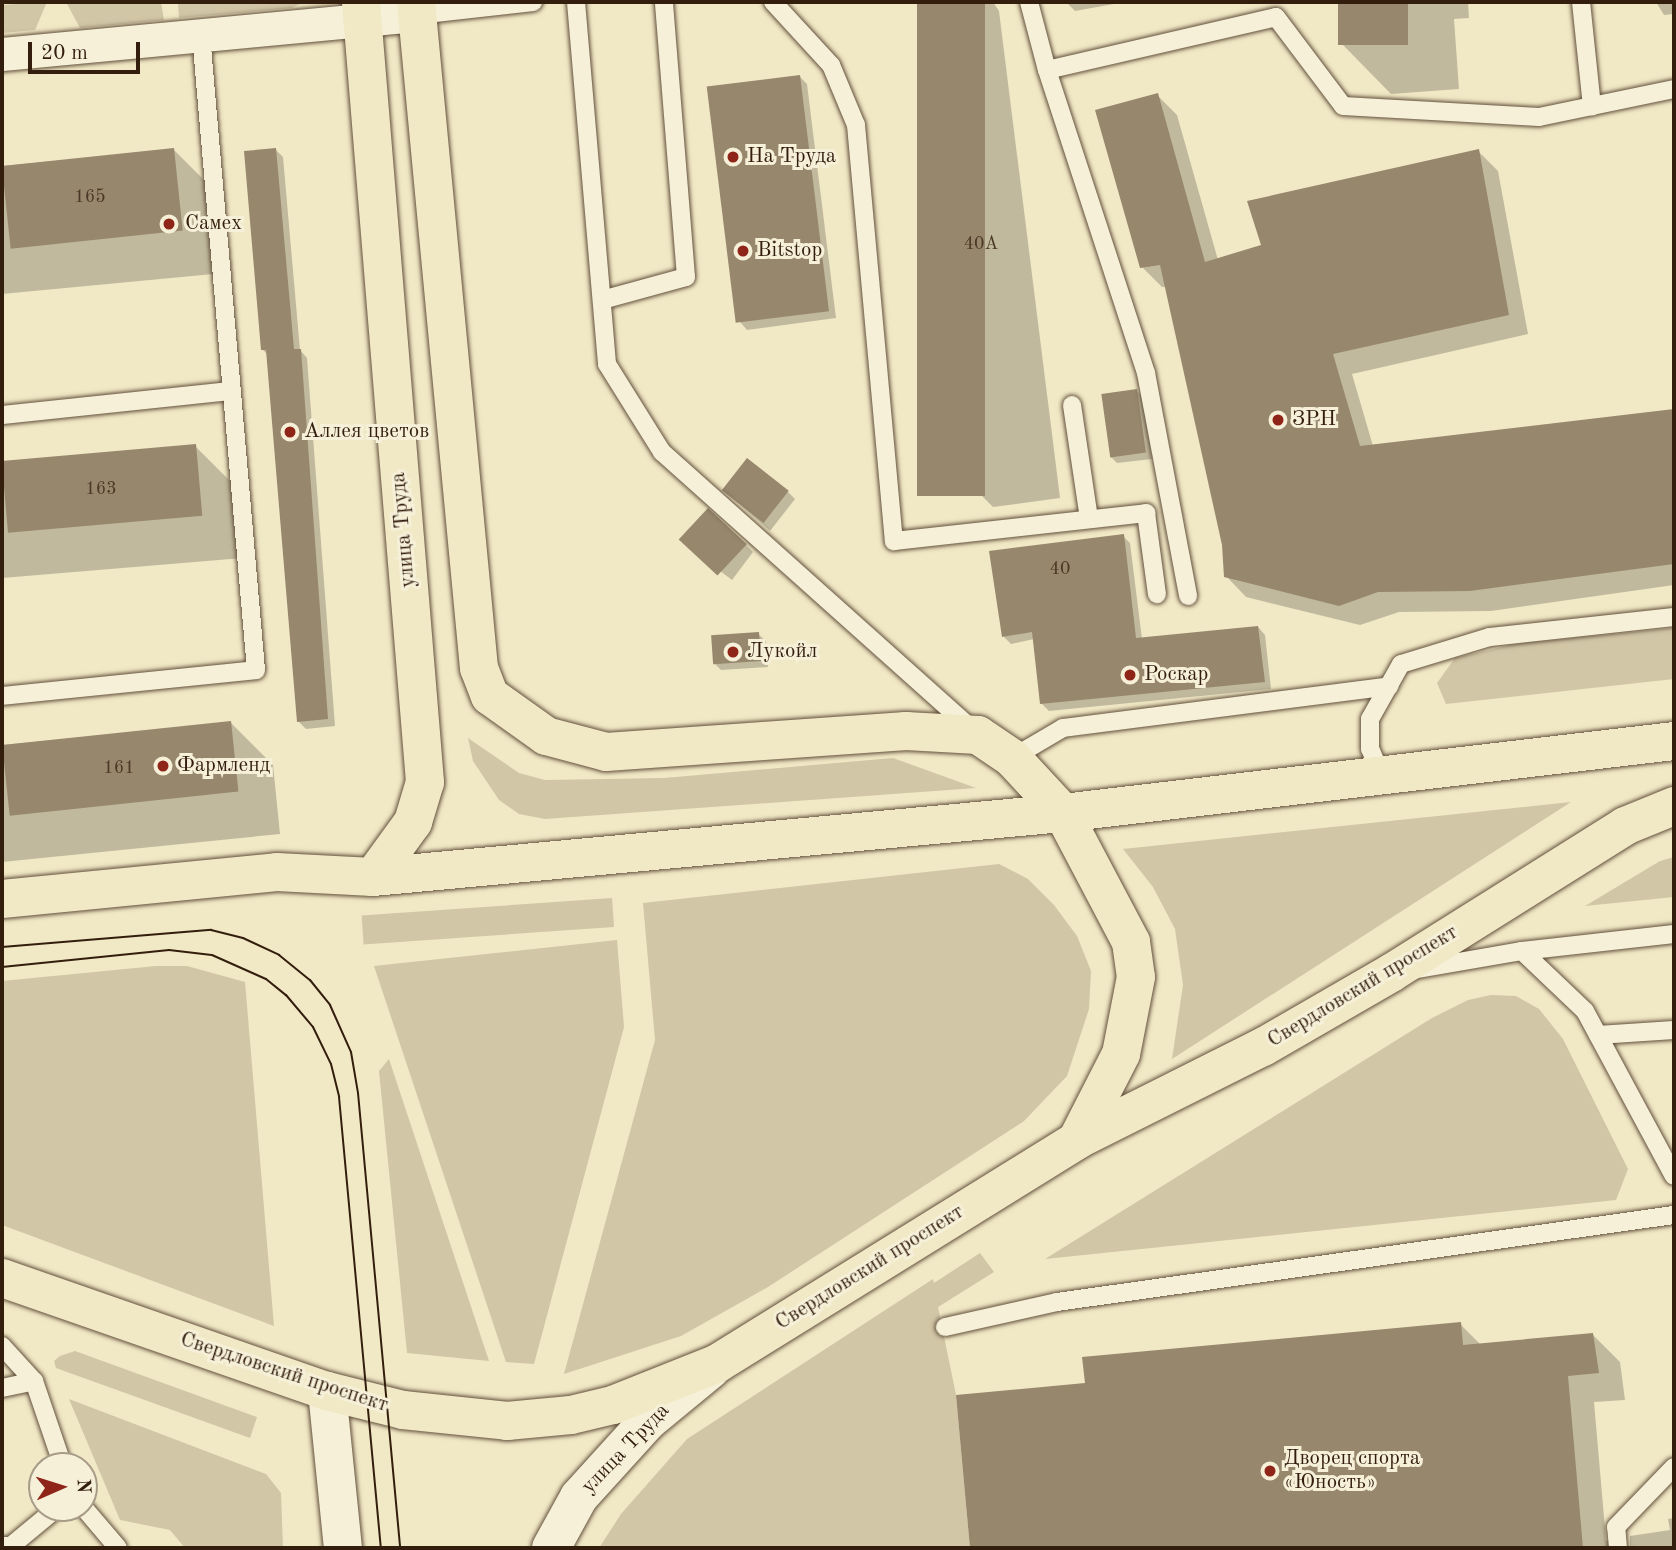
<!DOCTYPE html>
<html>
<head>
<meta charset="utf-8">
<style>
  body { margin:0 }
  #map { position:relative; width:1676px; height:1550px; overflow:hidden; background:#f1e8c5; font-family:"Old Standard TT",serif }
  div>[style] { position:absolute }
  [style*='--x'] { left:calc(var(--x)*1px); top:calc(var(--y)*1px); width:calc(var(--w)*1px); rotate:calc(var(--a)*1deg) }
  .green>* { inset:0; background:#d1c6a6; transform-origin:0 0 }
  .shadow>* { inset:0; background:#0003 }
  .building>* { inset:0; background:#96876d; transform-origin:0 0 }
  .roads { filter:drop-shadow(0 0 2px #62503c) drop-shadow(0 0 2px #62503c) }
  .lane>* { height:18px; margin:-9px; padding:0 9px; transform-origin:9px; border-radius:9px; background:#f6f0d9 }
  .street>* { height:33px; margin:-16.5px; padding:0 16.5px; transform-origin:16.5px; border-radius:16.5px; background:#f6f0d9 }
  .secondary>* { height:38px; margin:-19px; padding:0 19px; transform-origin:19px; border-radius:19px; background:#f6f0d9 }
  .primary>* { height:38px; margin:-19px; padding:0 19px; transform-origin:19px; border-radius:19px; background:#f1e8c5 }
  .tram>* { height:2px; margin:-1px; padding:0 1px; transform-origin:1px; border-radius:1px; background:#331e0e }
  .dots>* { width:19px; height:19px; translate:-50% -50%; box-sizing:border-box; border:4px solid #f6f0d9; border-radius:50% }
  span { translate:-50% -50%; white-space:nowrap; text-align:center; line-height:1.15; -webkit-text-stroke:6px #f6f0d9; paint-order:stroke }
  .number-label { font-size:18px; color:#4c3826 }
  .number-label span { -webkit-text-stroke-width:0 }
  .poi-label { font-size:21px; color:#331e0e }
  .left { translate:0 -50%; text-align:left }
  .street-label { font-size:21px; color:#331e0e }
  .frame { position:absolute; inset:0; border:4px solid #331e0e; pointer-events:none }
  .north { position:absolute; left:28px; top:1452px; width:70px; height:70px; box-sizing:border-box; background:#f6f0d9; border:2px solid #a89c88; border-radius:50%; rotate:87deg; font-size:19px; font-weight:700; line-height:28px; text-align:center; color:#331e0e }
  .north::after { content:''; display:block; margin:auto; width:24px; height:32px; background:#8f2418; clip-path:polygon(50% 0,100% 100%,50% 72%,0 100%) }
  .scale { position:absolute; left:28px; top:42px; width:112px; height:32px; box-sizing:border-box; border:4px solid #331e0e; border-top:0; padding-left:9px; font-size:21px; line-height:24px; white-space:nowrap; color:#331e0e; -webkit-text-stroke:5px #f6f0d9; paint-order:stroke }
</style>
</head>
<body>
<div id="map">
  <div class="green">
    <div style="clip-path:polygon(47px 2px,35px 30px,2px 33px,2px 5px)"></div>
    <div style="clip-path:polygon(66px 2px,161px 2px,164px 20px,80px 28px)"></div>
    <div style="clip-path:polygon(178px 2px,305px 2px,291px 8px,179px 18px)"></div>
    <div style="clip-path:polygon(1674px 628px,1674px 679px,1446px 704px,1437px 683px,1455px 658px,1515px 644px)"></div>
    <div style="clip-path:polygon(468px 738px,519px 773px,545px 780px,664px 778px,893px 758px,976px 788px,545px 819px,519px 814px,499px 800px,473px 761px)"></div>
    <div style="clip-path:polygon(1571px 802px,1172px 1059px,1183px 985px,1175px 929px,1153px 887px,1123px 849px)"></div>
    <div style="clip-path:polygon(1674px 857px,1674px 897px,1585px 906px,1660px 861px)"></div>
    <div style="clip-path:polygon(999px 864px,1028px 879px,1054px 905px,1077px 936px,1091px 971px,1089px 1009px,1067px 1076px,1024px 1121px,768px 1287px,681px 1336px,564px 1374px,655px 1040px,643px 903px)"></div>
    <div style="left:612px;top:898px;width:29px;height:251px;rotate:86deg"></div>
    <div style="clip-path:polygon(617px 940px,624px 1027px,534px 1364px,506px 1362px,374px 966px)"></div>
    <div style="clip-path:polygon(156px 966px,187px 966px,245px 982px,274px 1326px,2px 1225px,2px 981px)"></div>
    <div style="clip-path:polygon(1491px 995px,1516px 996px,1539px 1009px,1563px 1039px,1628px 1169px,1616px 1200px,1045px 1259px,1432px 1018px,1468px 1000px)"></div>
    <div style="clip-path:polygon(389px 1059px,489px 1361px,407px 1353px,379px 1071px)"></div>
    <div style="clip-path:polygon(980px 1253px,994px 1272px,938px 1307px,956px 1395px,970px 1548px,599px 1548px,621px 1514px,687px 1439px,933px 1279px,934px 1283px)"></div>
    <div style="clip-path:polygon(75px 1351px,257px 1417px,250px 1438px,56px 1368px,54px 1361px,60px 1356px)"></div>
    <div style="clip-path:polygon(69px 1399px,266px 1474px,281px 1493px,283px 1548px,185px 1548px,170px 1530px,120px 1520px)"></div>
  </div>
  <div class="shadow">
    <div style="clip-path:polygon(917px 2px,993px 2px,999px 11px,1060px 498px,993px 507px,977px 491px)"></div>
    <div style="clip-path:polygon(1066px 2px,1125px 2px,1075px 11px)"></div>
    <div style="clip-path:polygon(1468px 2px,1469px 18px,1454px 19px,1459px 89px,1391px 94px,1343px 45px,1340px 3px)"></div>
    <div style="clip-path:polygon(1656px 2px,1674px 2px,1674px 14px,1664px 15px)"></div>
    <div style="clip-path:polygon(800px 77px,807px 84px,836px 318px,747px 330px,740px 322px)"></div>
    <div style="clip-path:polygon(1157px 95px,1177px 115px,1218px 260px,1264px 247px,1478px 151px,1498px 171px,1528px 334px,1352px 374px,1373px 446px,1674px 410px,1674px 585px,1491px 611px,1399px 612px,1360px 625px,1246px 597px,1226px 576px,1224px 544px,1167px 287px,1162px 287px,1142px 267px)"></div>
    <div style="clip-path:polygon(174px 150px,216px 192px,224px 273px,2px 294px,2px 166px)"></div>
    <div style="clip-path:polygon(276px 150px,283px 157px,300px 350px,307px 358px,335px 726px,306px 729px,298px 721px,268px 355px,263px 350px)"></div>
    <div style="clip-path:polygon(1137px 391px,1144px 398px,1152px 459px,1117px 463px,1110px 456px)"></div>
    <div style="clip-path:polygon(195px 446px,238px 489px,243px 558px,2px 578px,2px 463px)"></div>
    <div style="clip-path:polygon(788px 492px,795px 499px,770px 531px,731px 497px)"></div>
    <div style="clip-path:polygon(1123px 536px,1130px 543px,1142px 639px,1258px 627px,1265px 635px,1271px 689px,1049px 711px,1042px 704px,1034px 639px,1011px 644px,1004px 637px)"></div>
    <div style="clip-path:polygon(746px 545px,753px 552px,732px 580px,691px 549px)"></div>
    <div style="clip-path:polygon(758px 634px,766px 641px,768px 667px,721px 670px,714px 663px)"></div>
    <div style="clip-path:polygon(231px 723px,273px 765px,280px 834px,2px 862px,2px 745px)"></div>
    <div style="clip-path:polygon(1460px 1324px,1481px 1345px,1593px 1335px,1620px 1362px,1625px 1400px,1594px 1402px,1606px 1540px,1615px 1548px,972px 1548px,958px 1396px,1087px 1385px)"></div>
    <div style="clip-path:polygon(1674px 1518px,1674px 1548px,1630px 1548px,1630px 1536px,1670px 1530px,1668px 1519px)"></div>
  </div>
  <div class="building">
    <div style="left:917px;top:2px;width:68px;height:494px"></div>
    <div style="left:1338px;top:2px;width:70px;height:43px"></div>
    <div style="left:800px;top:75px;width:238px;height:94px;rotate:83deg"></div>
    <div style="clip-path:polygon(1158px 93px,1205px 262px,1261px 245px,1247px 201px,1479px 149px,1509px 315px,1333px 354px,1360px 446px,1674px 409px,1674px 564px,1470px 591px,1378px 592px,1339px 606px,1224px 577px,1222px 545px,1160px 265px,1140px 268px,1095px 110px)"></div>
    <div style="left:174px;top:148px;width:83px;height:173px;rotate:84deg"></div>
    <div style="clip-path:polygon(276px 148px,294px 349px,301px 349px,328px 719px,297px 722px,266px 350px,261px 350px,244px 151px)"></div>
    <div style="left:1137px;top:389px;width:64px;height:36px;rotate:82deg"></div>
    <div style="left:196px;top:444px;width:72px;height:195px;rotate:85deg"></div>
    <div style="left:747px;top:458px;width:53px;height:41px;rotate:38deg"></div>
    <div style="left:708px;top:508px;width:53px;height:43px;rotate:43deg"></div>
    <div style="clip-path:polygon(1124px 534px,1136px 638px,1258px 626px,1265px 682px,1040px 704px,1032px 632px,1002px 637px,989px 551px)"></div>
    <div style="left:759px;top:632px;width:29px;height:48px;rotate:86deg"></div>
    <div style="left:231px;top:721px;width:71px;height:230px;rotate:84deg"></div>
    <div style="clip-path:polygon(1461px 1322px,1463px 1345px,1593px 1333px,1599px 1373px,1568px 1376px,1583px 1548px,970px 1548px,956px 1395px,1085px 1383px,1082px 1357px)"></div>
  </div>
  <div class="roads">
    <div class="lane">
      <div style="--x:576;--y:2;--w:363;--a:85.1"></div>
      <div style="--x:607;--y:364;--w:104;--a:58"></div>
      <div style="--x:662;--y:452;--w:417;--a:41.8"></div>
      <div style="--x:773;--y:2;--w:86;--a:47.4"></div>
      <div style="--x:831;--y:65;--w:65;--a:67.4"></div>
      <div style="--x:856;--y:125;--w:418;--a:84.8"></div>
      <div style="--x:894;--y:541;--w:254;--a:-6.3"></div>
      <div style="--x:1146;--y:513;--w:82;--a:82.3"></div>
      <div style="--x:1029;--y:2;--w:70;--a:75.2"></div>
      <div style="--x:1047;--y:70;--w:235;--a:-13"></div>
      <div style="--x:1276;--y:17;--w:111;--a:53"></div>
      <div style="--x:1343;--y:106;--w:196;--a:3.2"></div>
      <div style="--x:1539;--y:117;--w:138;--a:-11.7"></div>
      <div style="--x:1581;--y:2;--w:105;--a:84"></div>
      <div style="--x:417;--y:15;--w:117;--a:-6.4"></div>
      <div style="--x:1047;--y:70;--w:319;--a:71.9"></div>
      <div style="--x:1146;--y:373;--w:227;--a:79.3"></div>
      <div style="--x:602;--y:300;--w:87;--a:-15.3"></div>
      <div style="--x:686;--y:277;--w:276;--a:-94.6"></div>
      <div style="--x:1072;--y:405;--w:115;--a:81.5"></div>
      <div style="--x:2;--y:415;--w:230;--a:-6"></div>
      <div style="--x:2;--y:696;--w:255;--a:-5.8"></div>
      <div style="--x:256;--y:670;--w:637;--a:-94.95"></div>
      <div style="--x:1012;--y:758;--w:59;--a:-30.5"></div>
      <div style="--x:1063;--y:728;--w:329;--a:-7.3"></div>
      <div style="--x:1380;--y:772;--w:25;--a:-113"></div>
      <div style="--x:1370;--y:749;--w:30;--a:-90"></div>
      <div style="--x:1370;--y:719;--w:63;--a:-60.6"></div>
      <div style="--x:1401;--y:664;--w:93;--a:-16.9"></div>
      <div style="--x:1490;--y:637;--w:185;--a:-6.2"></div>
      <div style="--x:1522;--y:951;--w:87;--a:43.6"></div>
      <div style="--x:1585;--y:1011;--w:187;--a:61.7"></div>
      <div style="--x:1418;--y:969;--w:106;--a:-9.8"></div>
      <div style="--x:1522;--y:951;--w:153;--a:-6.4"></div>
      <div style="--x:1598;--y:1035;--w:76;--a:-3.8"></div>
      <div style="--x:945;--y:1327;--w:115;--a:-12.6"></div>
      <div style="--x:1057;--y:1302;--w:623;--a:-8.03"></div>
      <div style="--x:2;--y:1346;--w:47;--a:47.6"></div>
      <div style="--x:34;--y:1381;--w:90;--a:71.2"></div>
      <div style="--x:2;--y:1388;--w:33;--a:-12"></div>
      <div style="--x:84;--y:1508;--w:52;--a:49.6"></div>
      <div style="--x:2;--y:1546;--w:9;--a:0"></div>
      <div style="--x:11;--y:1546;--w:60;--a:-39.6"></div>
      <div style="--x:1618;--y:1548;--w:21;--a:-95"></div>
      <div style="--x:1616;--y:1527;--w:83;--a:-46"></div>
    </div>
    <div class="street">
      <div style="--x:2;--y:54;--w:417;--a:-5.4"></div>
    </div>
    <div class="secondary">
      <div style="--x:327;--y:1391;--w:158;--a:84.2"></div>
      <div style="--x:551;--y:1548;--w:58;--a:-61.2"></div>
      <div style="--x:579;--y:1497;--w:103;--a:-47.8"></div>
      <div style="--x:648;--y:1421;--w:82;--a:-39.5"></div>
    </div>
    <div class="primary">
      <div style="--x:361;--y:2;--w:783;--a:85.31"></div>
      <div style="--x:425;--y:782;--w:42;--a:106.7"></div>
      <div style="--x:413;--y:822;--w:68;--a:126"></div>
      <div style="--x:416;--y:2;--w:669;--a:84.6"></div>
      <div style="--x:479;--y:668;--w:30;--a:69"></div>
      <div style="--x:490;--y:696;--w:69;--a:35.5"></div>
      <div style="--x:546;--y:736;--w:62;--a:14.9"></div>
      <div style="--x:606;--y:752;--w:301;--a:-4"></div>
      <div style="--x:906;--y:731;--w:72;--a:3.2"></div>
      <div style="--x:978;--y:735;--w:41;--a:34.1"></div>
      <div style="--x:1012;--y:758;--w:75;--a:47.2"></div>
      <div style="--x:1063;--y:813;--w:146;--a:62.2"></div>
      <div style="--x:1131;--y:942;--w:35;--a:82"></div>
      <div style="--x:1136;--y:977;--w:78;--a:101"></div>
      <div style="--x:1121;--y:1054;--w:97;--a:117.1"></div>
      <div style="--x:2;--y:899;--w:276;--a:-5.6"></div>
      <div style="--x:277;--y:872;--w:96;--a:3"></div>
      <div style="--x:373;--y:877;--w:693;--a:-5.3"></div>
      <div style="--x:1063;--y:813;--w:615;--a:-6.72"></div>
      <div style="--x:2;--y:1278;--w:344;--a:19.2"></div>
      <div style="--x:327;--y:1391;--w:78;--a:14"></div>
      <div style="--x:403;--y:1410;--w:105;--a:6"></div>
      <div style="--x:507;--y:1421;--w:64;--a:-5.4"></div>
      <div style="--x:571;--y:1415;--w:43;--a:-13.4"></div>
      <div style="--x:613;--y:1405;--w:113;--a:-21.8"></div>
      <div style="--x:718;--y:1363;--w:423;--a:-31.8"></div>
      <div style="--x:1077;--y:1140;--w:208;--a:-26.6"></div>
      <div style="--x:1263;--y:1047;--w:148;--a:-30"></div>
      <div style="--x:1391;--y:973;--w:276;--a:-32.1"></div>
      <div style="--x:1625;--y:826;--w:53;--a:-22.2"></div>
    </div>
  </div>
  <div class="tram">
    <div style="--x:2;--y:947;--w:210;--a:-4.7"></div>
    <div style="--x:211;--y:930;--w:33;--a:14"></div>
    <div style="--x:243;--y:938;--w:40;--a:25"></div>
    <div style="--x:279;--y:955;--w:40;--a:39"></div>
    <div style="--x:310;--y:980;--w:32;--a:51"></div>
    <div style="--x:330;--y:1005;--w:51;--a:65.9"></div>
    <div style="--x:351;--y:1052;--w:42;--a:80.3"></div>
    <div style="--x:358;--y:1093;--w:457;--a:84.7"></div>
    <div style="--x:2;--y:967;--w:168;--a:-5.8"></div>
    <div style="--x:169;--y:950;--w:43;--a:6.6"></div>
    <div style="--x:212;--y:955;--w:59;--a:24"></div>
    <div style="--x:266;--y:979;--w:26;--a:39"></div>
    <div style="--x:286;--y:995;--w:42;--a:49.8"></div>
    <div style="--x:313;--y:1027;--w:41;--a:64.1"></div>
    <div style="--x:331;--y:1064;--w:34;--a:76"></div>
    <div style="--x:339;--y:1097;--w:453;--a:84.7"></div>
  </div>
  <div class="dots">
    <div style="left:733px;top:157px;background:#8f2418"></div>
    <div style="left:169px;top:224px;background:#8f2418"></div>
    <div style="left:743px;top:251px;background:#8f2418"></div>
    <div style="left:1278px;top:420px;background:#8f2418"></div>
    <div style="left:290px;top:432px;background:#8f2418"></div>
    <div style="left:733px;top:652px;background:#8f2418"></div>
    <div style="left:1130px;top:675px;background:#8f2418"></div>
    <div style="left:163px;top:766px;background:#8f2418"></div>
    <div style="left:1270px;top:1471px;background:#8f2418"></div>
  </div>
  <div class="number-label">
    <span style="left:90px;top:197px">165</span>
    <span style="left:981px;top:244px">40А</span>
    <span style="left:101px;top:489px">163</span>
    <span style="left:1060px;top:569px">40</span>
    <span style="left:119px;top:768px">161</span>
  </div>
  <div class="poi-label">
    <span class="left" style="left:747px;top:157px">На Труда</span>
    <span class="left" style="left:185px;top:224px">Самех</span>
    <span class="left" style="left:757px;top:251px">Bitstop</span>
    <span class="left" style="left:1292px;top:420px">ЗРН</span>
    <span class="left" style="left:304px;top:432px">Аллея цветов</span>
    <span class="left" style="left:747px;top:652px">Лукойл</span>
    <span class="left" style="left:1144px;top:675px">Роскар</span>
    <span class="left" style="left:177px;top:766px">Фармленд</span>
    <span class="left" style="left:1284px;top:1471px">Дворец спорта<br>«Юность»</span>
  </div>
  <div class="street-label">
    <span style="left:404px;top:530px;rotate:-95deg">улица Труда</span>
    <span style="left:1363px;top:987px;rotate:-31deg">Свердловский проспект</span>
    <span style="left:870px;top:1268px;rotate:-32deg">Свердловский проспект</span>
    <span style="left:284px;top:1373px;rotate:18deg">Свердловский проспект</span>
    <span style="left:626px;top:1449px;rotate:-46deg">улица Труда</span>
  </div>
  <div class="frame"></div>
  <div class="north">N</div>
  <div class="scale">20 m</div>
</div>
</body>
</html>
